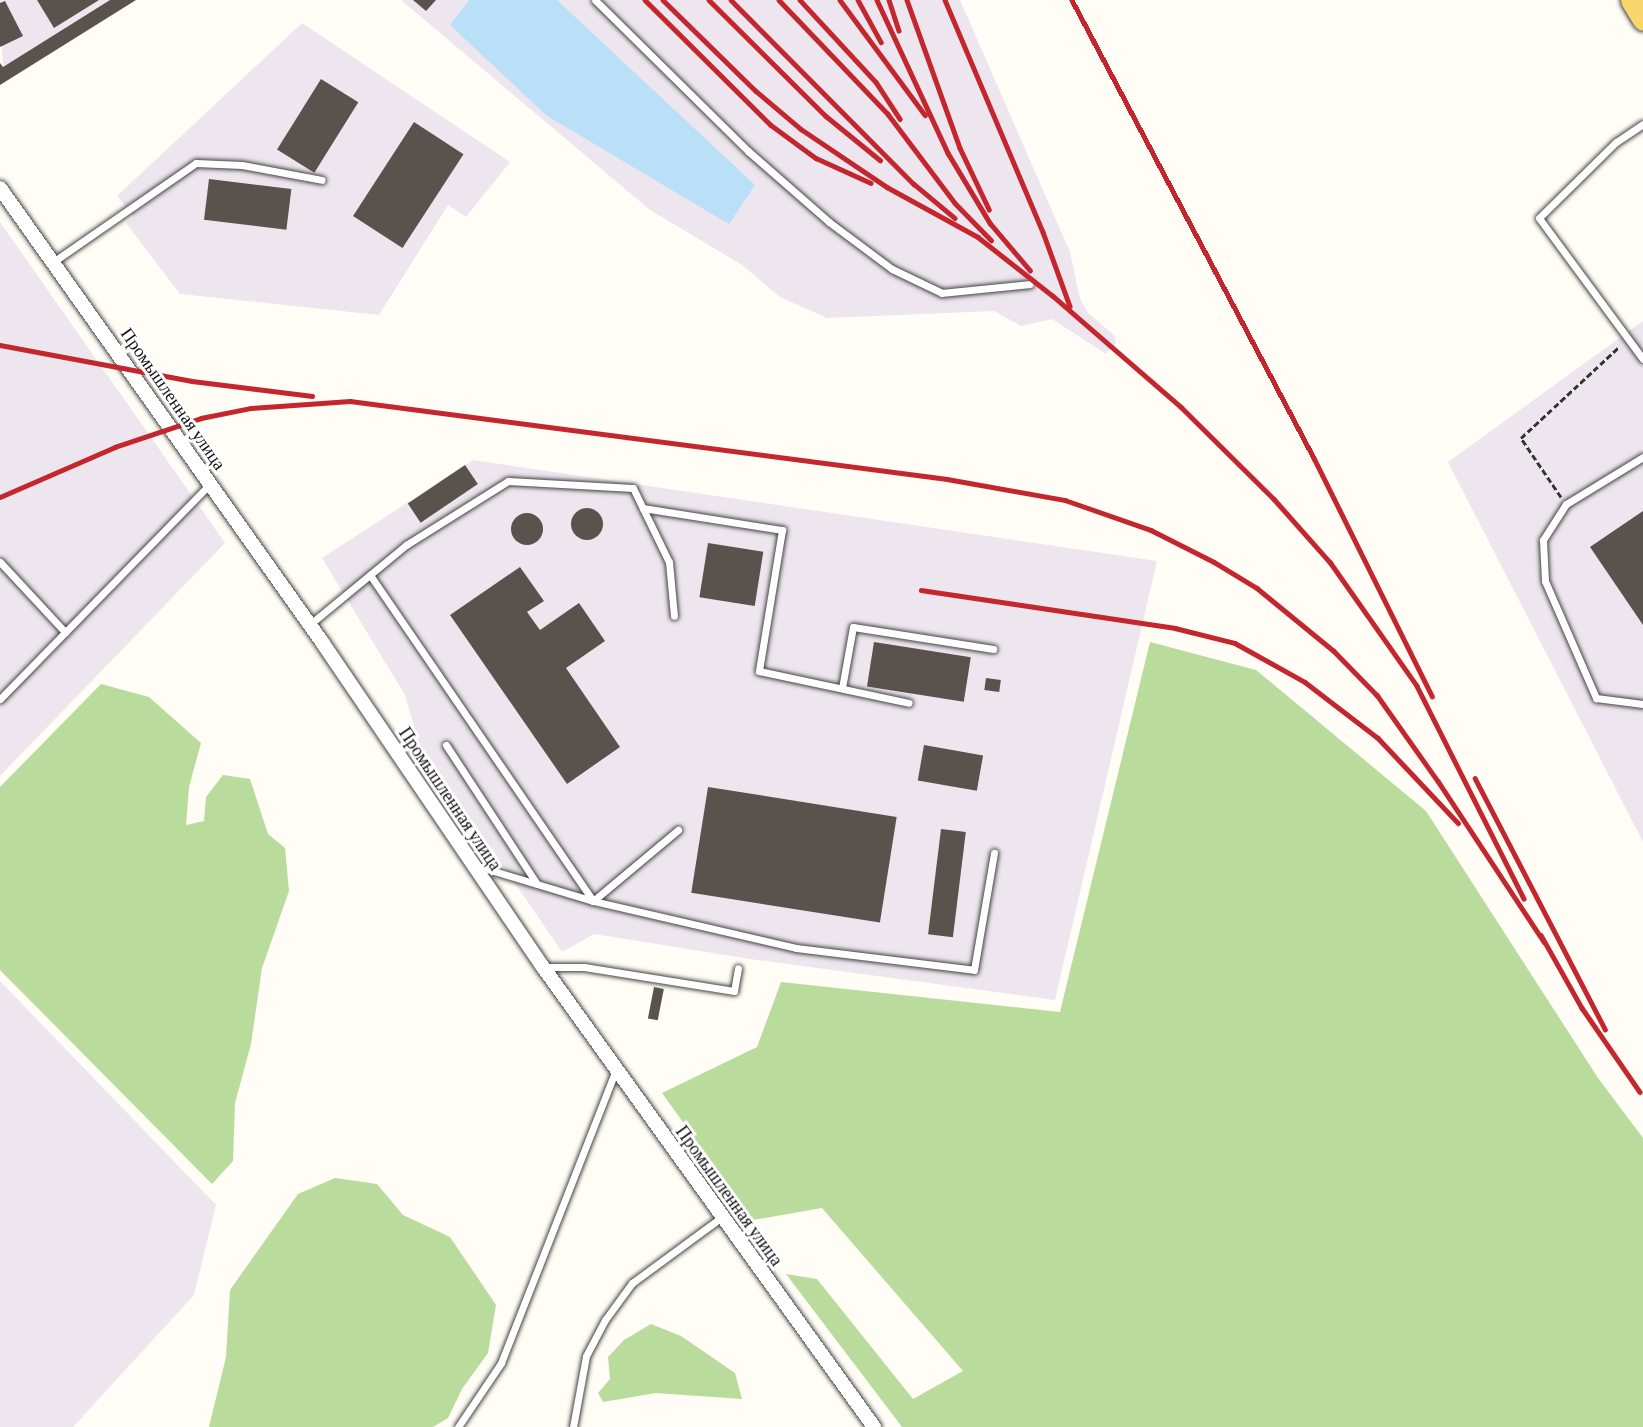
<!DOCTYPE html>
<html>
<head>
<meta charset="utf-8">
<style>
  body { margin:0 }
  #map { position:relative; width:1643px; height:1427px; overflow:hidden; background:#fffdf5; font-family:"Crimson Pro",serif }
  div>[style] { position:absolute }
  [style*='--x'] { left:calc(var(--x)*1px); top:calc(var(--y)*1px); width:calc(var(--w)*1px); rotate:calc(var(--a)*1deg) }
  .industrial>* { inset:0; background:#eee6ef }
  .forest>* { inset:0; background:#b9dc9c }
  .water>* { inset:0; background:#b9e0f7 }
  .building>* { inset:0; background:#5a524d; transform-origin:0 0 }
  .round { border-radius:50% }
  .path>* { height:3px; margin-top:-1.5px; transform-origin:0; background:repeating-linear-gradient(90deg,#333 0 6px,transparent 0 9px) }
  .roads { filter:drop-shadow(0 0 2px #444) drop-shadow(0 0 2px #444) }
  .lane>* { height:7px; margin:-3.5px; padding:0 3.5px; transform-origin:3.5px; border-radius:3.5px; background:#fff }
  .street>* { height:14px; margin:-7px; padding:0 7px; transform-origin:7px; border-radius:7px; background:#fff }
  .primary>* { height:21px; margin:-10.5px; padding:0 10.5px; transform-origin:10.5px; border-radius:10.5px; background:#f9d66b }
  .rail>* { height:4.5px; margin:-2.25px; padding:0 2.25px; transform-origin:2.25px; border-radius:2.25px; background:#c4262e }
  span { translate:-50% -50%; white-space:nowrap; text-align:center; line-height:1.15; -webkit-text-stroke:6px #fff; paint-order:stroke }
  .street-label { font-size:18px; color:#111 }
</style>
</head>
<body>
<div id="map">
  <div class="industrial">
    <div style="clip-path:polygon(0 0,110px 0,3px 67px)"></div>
    <div style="clip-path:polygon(401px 0,960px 0,1070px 252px,1080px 299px,1088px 313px,1114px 335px,1116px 343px,1106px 354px,1052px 319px,1021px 326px,994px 311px,827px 318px,780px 297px,742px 265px,650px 210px)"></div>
    <div style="clip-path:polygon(302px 23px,510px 162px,466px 217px,448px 205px,379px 315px,180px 294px,126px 223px,134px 217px,117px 196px)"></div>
    <div style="clip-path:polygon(0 222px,225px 543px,0 776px)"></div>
    <div style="clip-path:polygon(1643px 321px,1643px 842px,1448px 462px)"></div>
    <div style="clip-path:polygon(473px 460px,1157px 561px,1055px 1000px,750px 959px,594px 934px,562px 952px,419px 743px,405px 695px,322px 558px)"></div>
    <div style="clip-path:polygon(0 981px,216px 1205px,194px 1295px,73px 1427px,0 1427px)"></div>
  </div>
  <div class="forest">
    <div style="clip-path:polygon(1150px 642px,1256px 670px,1426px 811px,1598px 1078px,1643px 1138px,1643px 1427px,902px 1427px,786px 1274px,817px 1279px,913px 1399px,963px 1371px,822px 1208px,753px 1220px,662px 1093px,757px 1047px,781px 982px,1060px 1012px)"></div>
    <div style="clip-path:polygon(101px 684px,149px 697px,201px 743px,189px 787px,186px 825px,204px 821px,206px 797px,223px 775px,250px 779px,268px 834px,285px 848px,289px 891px,262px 968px,251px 1044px,235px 1103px,233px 1161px,212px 1184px,0 970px,0 787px)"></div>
    <div style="clip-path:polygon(335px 1178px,377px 1184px,403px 1215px,450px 1237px,496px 1305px,488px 1353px,462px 1389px,448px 1418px,433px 1427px,209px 1427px,226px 1357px,230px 1290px,298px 1194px)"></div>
    <div style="clip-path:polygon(651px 1324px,681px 1336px,735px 1373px,742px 1399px,656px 1393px,603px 1402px,598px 1393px,610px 1379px,608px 1357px,624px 1340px)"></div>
  </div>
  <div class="water">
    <div style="clip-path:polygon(469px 0,557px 0,755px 185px,729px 224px,547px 116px,450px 25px)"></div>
  </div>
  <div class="building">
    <div style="clip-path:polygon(37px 0,99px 0,54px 28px)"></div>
    <div style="clip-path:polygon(110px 0,136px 0,0 85px,0 63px,3px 67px)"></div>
    <div style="clip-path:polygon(413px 0,436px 0,426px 11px)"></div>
    <div style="clip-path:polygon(5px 1px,23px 36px,0 47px,0 3px)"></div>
    <div style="left:321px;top:79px;width:44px;height:83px;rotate:32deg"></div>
    <div style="left:414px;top:122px;width:59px;height:112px;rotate:33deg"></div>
    <div style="left:209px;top:179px;width:83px;height:41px;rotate:7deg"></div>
    <div style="left:465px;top:465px;width:23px;height:69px;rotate:56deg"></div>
    <div class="round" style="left:571px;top:508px;width:32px;height:32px"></div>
    <div style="clip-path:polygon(1643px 511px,1643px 625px,1590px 547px)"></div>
    <div class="round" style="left:511px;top:513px;width:32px;height:32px"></div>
    <div style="left:708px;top:543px;width:56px;height:55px;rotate:9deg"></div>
    <div style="clip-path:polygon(520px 567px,544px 601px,527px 612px,540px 630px,579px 603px,605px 641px,566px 668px,620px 747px,567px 784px,450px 615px)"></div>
    <div style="left:874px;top:642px;width:98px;height:45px;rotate:9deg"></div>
    <div style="left:986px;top:678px;width:15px;height:12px;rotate:8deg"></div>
    <div style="left:924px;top:745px;width:60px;height:36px;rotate:10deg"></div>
    <div style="left:708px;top:787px;width:191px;height:107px;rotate:9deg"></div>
    <div style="left:941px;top:829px;width:25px;height:106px;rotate:7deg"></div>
    <div style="left:654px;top:987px;width:10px;height:32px;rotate:11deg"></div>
  </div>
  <div class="path">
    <div style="--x:1561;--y:497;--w:71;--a:-124.1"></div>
    <div style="--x:1521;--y:438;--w:135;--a:-42.9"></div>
  </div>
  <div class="roads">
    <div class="lane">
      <div style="--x:595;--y:0;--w:215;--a:44.6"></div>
      <div style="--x:748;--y:151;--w:108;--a:41.2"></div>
      <div style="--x:829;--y:222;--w:79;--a:36.7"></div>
      <div style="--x:892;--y:269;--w:55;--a:25.6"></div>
      <div style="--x:942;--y:293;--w:88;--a:-5.8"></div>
      <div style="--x:1643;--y:124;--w:32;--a:146"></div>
      <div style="--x:1616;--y:142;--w:108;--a:135.4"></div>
      <div style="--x:1539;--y:218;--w:175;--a:53.6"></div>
      <div style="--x:53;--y:262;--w:174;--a:-34.7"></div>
      <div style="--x:196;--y:163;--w:46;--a:2.5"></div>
      <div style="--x:242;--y:165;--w:81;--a:10.6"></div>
      <div style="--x:1643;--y:457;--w:90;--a:148.6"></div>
      <div style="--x:1566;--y:504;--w:43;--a:122.6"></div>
      <div style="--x:1543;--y:540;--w:41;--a:87.2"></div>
      <div style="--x:1545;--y:581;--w:128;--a:66.4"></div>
      <div style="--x:1596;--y:698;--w:47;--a:7.3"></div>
      <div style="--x:643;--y:508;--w:141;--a:9"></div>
      <div style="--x:782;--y:530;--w:143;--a:99.3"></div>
      <div style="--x:759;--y:671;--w:153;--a:12"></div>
      <div style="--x:0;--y:562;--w:96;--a:47.1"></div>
      <div style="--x:370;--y:575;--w:395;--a:55.6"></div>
      <div style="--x:593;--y:901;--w:111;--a:-39.9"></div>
      <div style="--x:309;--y:625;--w:126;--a:-39.5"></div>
      <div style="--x:406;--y:545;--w:120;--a:-32.1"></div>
      <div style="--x:508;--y:481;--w:125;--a:3.2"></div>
      <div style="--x:633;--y:488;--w:82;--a:64.1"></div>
      <div style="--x:669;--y:562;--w:54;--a:84.7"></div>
      <div style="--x:842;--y:688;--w:62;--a:-79.8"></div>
      <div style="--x:853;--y:627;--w:142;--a:8.9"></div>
      <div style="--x:0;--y:699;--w:301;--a:-45.7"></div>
      <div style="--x:446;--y:745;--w:166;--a:56.8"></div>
      <div style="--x:477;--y:866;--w:121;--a:16.8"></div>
      <div style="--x:593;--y:901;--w:208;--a:13"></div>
      <div style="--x:796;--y:948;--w:179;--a:7"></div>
      <div style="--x:974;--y:970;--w:119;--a:-80.3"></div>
      <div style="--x:543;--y:967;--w:41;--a:0"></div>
      <div style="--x:584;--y:967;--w:152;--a:9.1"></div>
      <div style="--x:734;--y:991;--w:23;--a:-80"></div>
      <div style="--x:458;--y:1427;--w:77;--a:-56.1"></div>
      <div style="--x:501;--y:1363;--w:316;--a:-68.6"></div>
      <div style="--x:573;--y:1427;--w:72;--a:-79.6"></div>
      <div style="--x:586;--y:1356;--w:41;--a:-62.2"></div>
      <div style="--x:605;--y:1320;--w:46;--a:-53.9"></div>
      <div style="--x:632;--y:1283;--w:112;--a:-36.3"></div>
    </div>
    <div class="street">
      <div style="--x:0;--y:188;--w:557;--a:54.65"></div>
      <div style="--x:322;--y:642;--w:393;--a:55.8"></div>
      <div style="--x:543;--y:967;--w:567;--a:54.26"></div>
    </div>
    <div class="primary">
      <div style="--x:1631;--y:0;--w:23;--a:59"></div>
    </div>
  </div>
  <div class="rail">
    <div style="--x:645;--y:0;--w:177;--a:44.8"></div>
    <div style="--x:771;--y:125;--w:56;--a:36.3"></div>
    <div style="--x:816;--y:158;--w:60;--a:24.4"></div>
    <div style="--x:663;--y:0;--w:130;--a:44.4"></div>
    <div style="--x:756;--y:91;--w:59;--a:40.2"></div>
    <div style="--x:801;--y:129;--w:104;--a:34"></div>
    <div style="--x:887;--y:187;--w:104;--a:28.8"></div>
    <div style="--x:978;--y:237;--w:95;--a:38.2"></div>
    <div style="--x:1053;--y:296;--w:169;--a:40.9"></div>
    <div style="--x:1181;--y:407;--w:131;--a:44.7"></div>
    <div style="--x:1274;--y:499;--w:84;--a:48.4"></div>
    <div style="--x:1330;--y:562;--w:151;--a:54.9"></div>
    <div style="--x:1417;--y:686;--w:238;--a:63.3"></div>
    <div style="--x:709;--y:0;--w:165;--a:44.8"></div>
    <div style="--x:826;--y:116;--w:70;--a:39.2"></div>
    <div style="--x:731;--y:0;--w:260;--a:45.2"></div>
    <div style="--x:914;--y:184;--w:53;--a:39.7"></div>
    <div style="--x:779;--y:0;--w:158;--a:46.3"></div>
    <div style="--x:888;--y:114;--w:111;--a:53"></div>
    <div style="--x:955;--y:203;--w:52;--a:45.8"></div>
    <div style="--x:800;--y:0;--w:112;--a:47.2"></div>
    <div style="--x:876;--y:82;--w:44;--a:57"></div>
    <div style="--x:840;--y:0;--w:143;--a:53.5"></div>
    <div style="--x:858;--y:0;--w:48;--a:61.3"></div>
    <div style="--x:877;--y:0;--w:169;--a:65.1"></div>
    <div style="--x:948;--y:153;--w:82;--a:59"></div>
    <div style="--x:990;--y:223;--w:62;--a:49.6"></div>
    <div style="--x:889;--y:0;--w:32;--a:72"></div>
    <div style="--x:907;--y:0;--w:157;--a:70.3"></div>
    <div style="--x:960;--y:148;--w:68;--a:64.6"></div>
    <div style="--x:945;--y:0;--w:252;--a:67.1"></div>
    <div style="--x:1043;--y:232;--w:79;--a:70"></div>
    <div style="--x:1072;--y:0;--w:518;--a:62.15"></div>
    <div style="--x:1314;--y:458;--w:266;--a:63.6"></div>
    <div style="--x:0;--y:345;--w:195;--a:10.6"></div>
    <div style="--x:192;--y:381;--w:121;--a:7.1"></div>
    <div style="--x:0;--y:497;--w:125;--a:-23.5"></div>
    <div style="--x:115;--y:447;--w:91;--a:-18.6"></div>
    <div style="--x:201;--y:418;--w:51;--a:-11.3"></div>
    <div style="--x:251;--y:408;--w:99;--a:-4"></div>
    <div style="--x:350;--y:401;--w:602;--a:7.44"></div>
    <div style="--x:947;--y:479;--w:120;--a:10.1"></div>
    <div style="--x:1065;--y:500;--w:91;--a:19.2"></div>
    <div style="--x:1151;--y:530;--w:71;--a:26.9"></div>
    <div style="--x:1214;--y:562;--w:50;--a:31.2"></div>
    <div style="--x:1257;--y:588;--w:99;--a:39.3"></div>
    <div style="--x:1334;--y:651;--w:62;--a:45.7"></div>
    <div style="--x:1377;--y:695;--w:105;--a:54.7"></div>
    <div style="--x:1438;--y:781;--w:193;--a:56.6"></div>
    <div style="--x:921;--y:590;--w:257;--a:8.5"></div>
    <div style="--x:1175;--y:628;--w:62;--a:14"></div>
    <div style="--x:1235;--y:643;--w:80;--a:29.1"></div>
    <div style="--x:1305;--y:682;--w:92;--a:37.5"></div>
    <div style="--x:1378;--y:738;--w:117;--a:46.7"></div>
    <div style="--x:1475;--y:778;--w:283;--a:62.6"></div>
    <div style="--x:1541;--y:935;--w:84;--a:60.7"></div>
    <div style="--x:1582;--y:1008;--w:102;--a:55.4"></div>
  </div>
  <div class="street-label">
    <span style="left:173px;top:399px;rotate:55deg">Промышленная улица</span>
    <span style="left:450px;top:799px;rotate:56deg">Промышленная улица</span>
    <span style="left:729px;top:1196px;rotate:54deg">Промышленная улица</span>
  </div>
</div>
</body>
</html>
